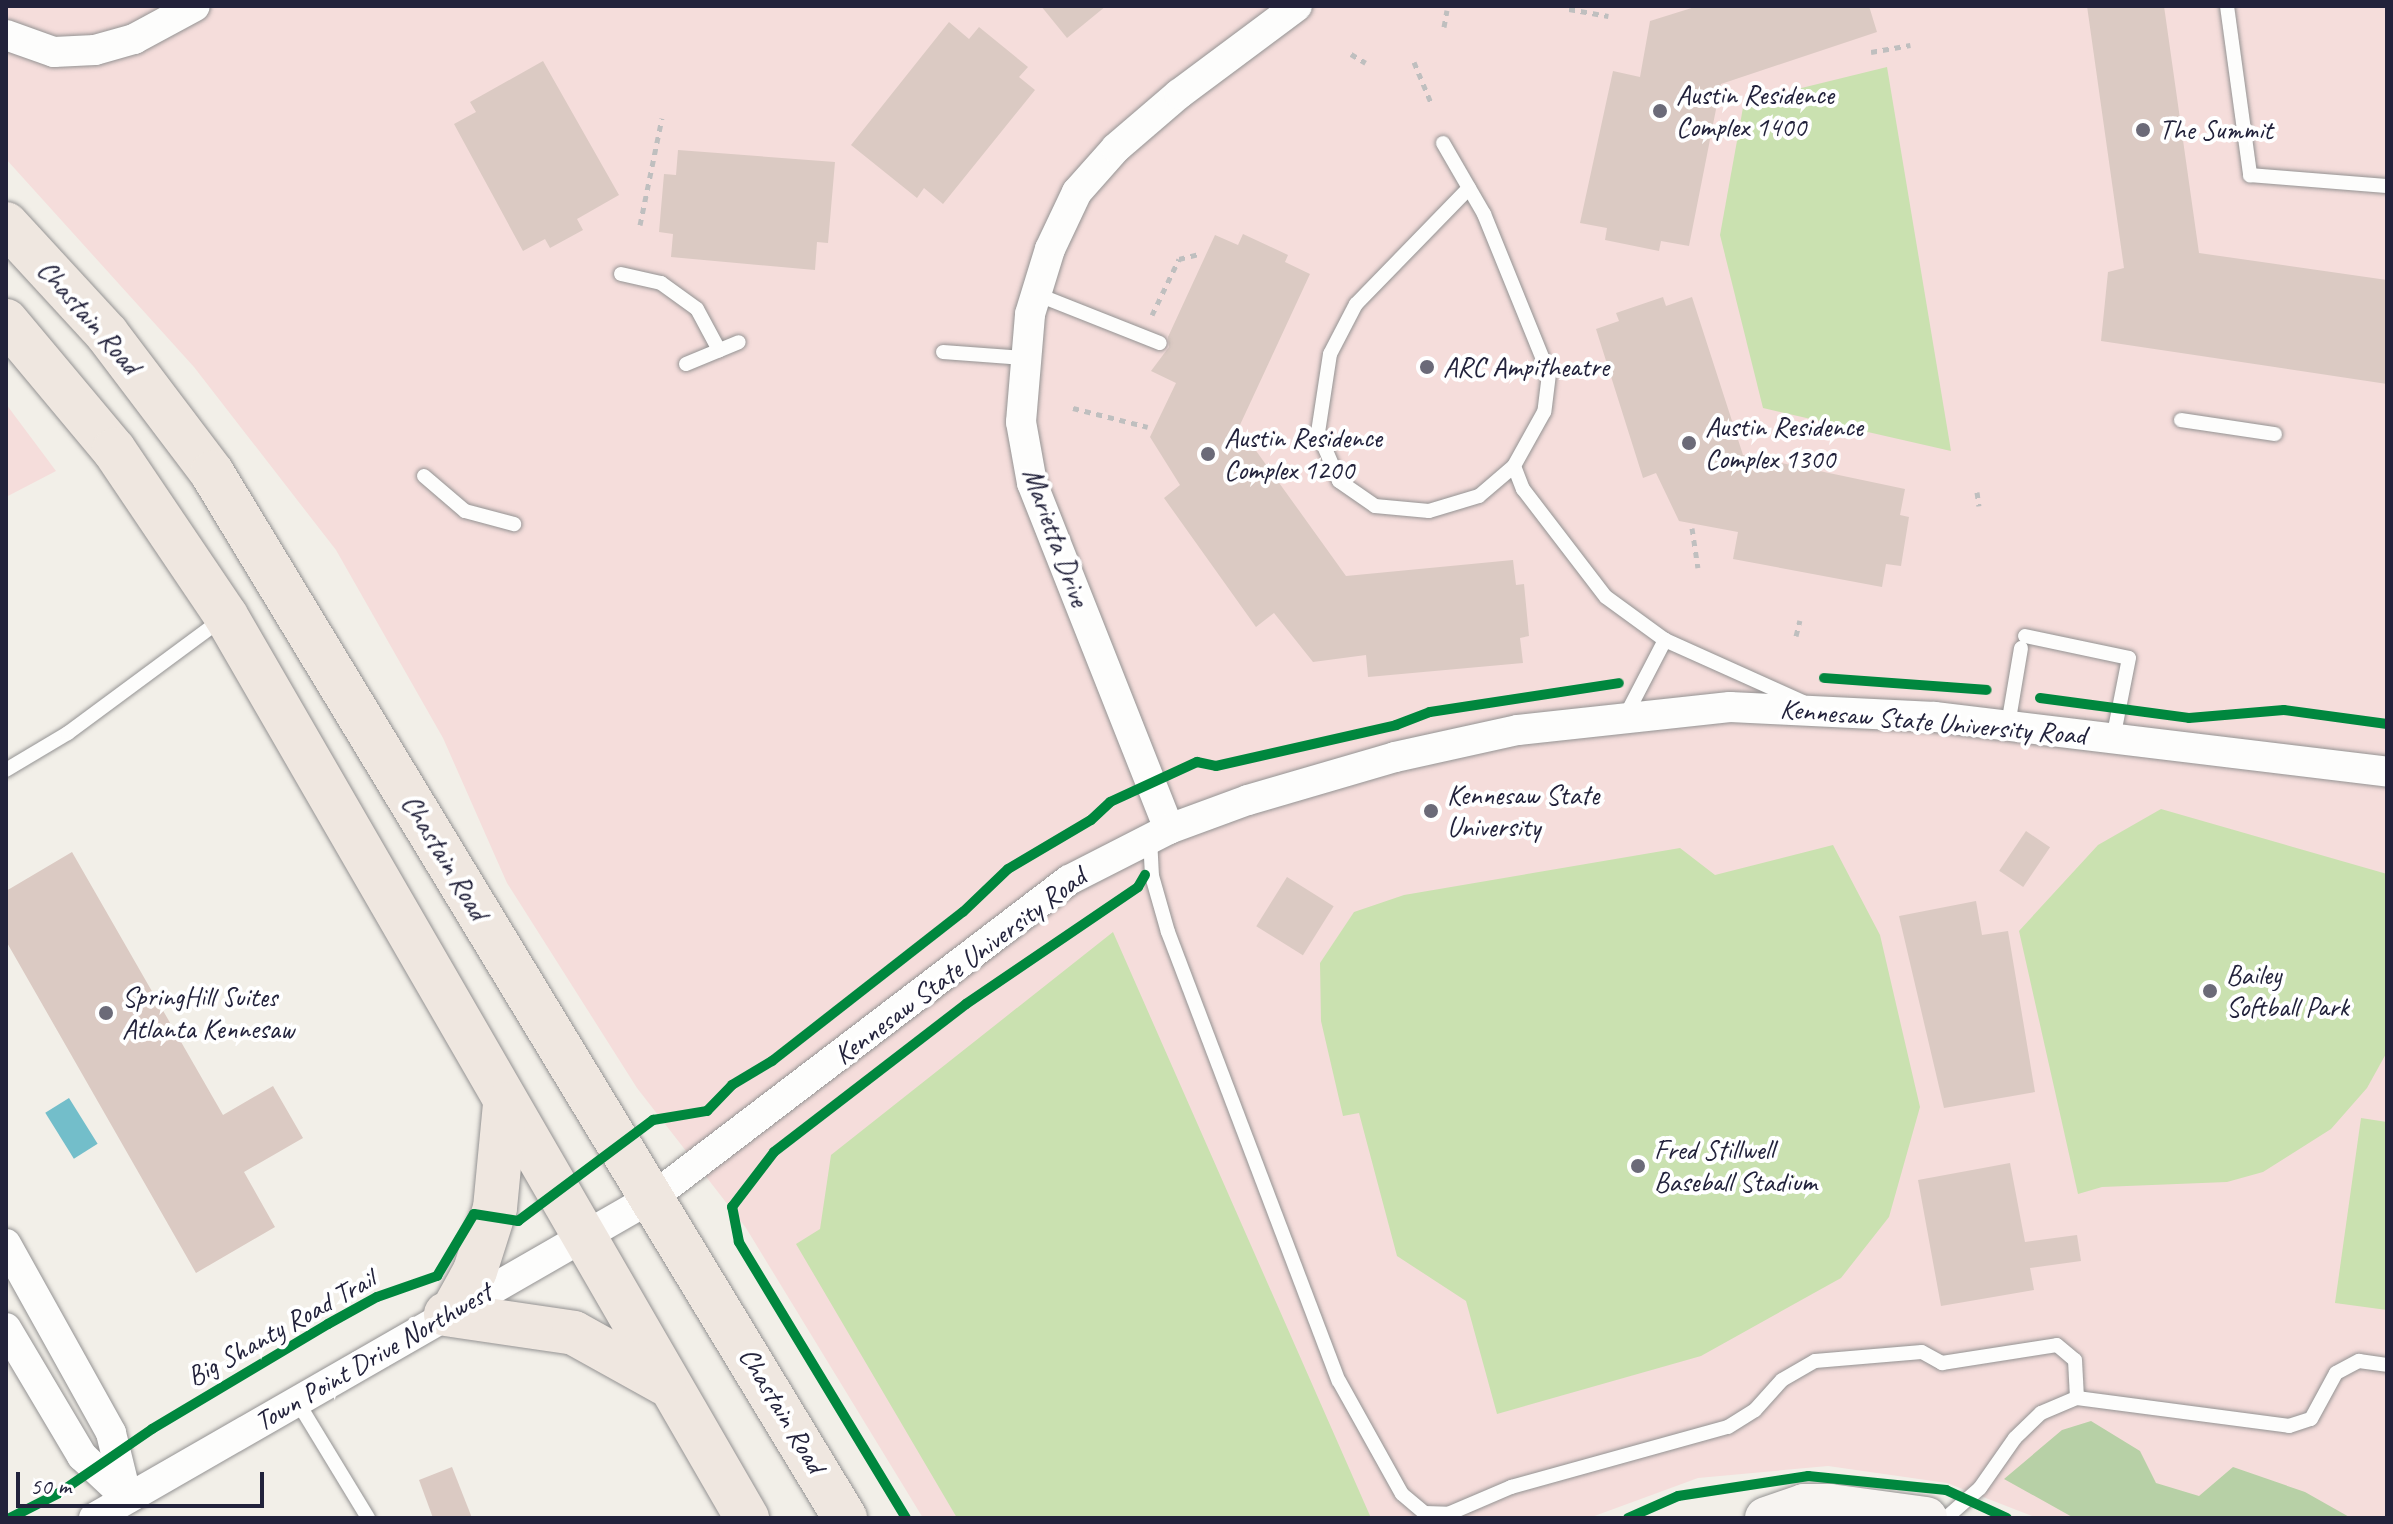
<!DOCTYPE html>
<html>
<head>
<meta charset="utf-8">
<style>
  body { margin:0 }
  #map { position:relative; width:2393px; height:1524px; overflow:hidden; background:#f2efe8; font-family:Caveat,sans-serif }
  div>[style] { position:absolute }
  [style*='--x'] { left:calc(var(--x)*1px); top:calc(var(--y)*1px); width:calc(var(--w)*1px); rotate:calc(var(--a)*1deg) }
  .built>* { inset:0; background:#f5dddb }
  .green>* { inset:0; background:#cae1b0 }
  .forest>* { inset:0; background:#b7d0a6 }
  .water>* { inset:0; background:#73beca; transform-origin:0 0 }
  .building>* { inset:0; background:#dbcac3; transform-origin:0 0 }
  .path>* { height:5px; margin-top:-2.5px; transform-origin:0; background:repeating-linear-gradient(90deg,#bfbfbf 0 6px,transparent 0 12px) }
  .roads { filter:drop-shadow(0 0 2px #949393) drop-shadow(0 0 2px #949393) }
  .service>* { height:14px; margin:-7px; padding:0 7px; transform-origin:7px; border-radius:7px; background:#fdfdfc }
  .minor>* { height:30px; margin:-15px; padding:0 15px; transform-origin:15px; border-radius:15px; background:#fdfdfc }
  .secondary>* { height:42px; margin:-21px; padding:0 21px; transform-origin:21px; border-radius:21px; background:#f7f4f1 }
  .primary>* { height:44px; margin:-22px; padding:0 22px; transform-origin:22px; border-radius:22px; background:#efe7e0 }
  .cycleway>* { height:10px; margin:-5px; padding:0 5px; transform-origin:5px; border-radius:5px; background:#00873e }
  .dots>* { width:22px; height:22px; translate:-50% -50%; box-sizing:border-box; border:4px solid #fff; border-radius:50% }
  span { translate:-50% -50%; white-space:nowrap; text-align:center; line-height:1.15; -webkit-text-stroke:8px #fff; paint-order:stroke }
  .poi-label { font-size:28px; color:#22223b }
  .left { translate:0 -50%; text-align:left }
  .street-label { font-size:28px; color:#22223b }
  .frame { position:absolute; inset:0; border:8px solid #22223b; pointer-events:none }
  .scale { position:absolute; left:16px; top:1472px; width:248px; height:36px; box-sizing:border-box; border:4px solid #22223b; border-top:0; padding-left:10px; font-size:24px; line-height:28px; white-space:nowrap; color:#22223b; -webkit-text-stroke:6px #fff; paint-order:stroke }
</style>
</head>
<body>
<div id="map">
  <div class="built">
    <div style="clip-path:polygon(6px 6px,2387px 6px,2387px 1518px,2037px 1518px,1947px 1483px,1828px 1466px,1698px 1478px,1589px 1518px,923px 1518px,746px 1228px,637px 1088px,507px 883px,443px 738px,336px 550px,194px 367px,6px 159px)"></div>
    <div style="clip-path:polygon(6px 404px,56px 471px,6px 497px)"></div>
  </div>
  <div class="green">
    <div style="clip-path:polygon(1887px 67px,1951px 451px,1763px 408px,1720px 235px,1744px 102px)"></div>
    <div style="clip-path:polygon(2161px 809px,2387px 874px,2387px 1052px,2367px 1088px,2331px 1129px,2263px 1172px,2227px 1182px,2102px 1187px,2078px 1194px,2019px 931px,2098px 845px)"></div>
    <div style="clip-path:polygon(1833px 845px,1880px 935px,1920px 1107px,1889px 1217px,1841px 1278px,1701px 1356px,1497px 1414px,1466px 1301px,1397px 1256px,1359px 1113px,1343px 1116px,1321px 1021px,1320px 963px,1354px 912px,1404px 895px,1680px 848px,1715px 875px)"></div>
    <div style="clip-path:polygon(1113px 932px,1371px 1518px,957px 1518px,796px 1244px,820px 1229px,831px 1155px)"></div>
    <div style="clip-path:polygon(2361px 1118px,2387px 1122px,2387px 1310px,2335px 1303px)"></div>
  </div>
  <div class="forest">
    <div style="clip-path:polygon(2091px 1421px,2140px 1451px,2156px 1483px,2199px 1496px,2233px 1467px,2305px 1492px,2351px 1518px,2074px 1518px,2004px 1479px,2062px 1430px)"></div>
  </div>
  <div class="water">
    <div style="left:69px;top:1098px;width:54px;height:28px;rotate:58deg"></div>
  </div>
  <div class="building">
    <div style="clip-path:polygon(1041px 6px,1106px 6px,1067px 38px)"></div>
    <div style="clip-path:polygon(1698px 6px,1869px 6px,1877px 32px,1721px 84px,1689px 246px,1661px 241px,1659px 251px,1605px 240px,1607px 228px,1580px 223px,1613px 71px,1640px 77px,1650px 21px)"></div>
    <div style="clip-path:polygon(2087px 6px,2164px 6px,2199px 253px,2387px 280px,2387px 384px,2101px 341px,2108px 272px,2124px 268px)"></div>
    <div style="clip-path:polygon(949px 22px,969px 39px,979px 27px,1028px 67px,1019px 77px,1035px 90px,943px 204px,924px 188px,917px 198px,851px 145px)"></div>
    <div style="clip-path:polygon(543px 61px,619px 195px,577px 219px,583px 230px,550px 248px,545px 239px,523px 251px,454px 124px,476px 112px,470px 102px)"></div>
    <div style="clip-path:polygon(678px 150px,835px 162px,828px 243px,817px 242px,815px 270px,671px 257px,673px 234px,659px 232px,664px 174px,676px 175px)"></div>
    <div style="clip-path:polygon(1243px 234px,1288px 255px,1285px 262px,1310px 274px,1239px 427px,1346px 576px,1513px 560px,1516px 585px,1524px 584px,1529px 636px,1520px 638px,1523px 663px,1368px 677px,1366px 655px,1313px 662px,1274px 613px,1256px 627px,1164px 498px,1180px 485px,1150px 437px,1176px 383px,1151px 371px,1169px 347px,1168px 337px,1215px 235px,1238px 245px)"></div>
    <div style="clip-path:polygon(1663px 297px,1666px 306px,1692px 297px,1743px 455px,1905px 489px,1900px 515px,1909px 517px,1901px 566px,1886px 564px,1882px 587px,1733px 559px,1738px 532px,1679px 521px,1656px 473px,1643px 478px,1596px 329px,1619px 321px,1616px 313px)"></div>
    <div style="left:2026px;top:831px;width:29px;height:48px;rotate:34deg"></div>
    <div style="clip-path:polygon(72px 852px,223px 1115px,273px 1086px,303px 1138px,244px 1172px,275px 1227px,196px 1273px,6px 941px,6px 891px)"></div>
    <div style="left:1287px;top:877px;width:55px;height:58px;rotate:32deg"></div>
    <div style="clip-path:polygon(1976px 901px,1982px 935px,2008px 931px,2035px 1092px,1944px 1108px,1899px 916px)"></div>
    <div style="clip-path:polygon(2010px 1163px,2025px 1242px,2077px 1235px,2081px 1261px,2030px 1268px,2034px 1290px,1941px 1306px,1918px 1180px)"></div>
    <div style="clip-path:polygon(452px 1467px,472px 1518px,433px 1518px,419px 1480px)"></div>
  </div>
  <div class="path">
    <div style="--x:1569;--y:9;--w:40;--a:10"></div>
    <div style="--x:1444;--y:27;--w:17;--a:-80"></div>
    <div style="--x:1871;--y:52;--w:40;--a:-10"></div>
    <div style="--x:1351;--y:54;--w:17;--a:31"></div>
    <div style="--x:1414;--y:62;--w:47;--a:67.3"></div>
    <div style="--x:640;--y:225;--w:109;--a:-78.4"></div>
    <div style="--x:1152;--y:315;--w:62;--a:-64.3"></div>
    <div style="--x:1179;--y:259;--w:21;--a:-14"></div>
    <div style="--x:1073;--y:408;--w:77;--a:14.2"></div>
    <div style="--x:1797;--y:428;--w:37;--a:14"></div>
    <div style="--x:1977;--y:492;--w:14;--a:82"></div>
    <div style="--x:1692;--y:528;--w:40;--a:81.5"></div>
    <div style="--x:1796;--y:636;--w:16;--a:-76"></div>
  </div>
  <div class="roads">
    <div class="service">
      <div style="--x:2227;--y:6;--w:171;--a:82.2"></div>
      <div style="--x:2250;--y:175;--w:136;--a:4.6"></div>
      <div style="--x:1443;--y:143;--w:82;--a:60"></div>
      <div style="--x:1484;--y:214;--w:173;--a:67.9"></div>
      <div style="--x:1549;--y:374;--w:38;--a:97"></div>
      <div style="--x:1544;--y:412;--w:62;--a:119.1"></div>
      <div style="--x:1514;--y:466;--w:25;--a:69"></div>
      <div style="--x:1523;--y:489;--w:136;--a:52.5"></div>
      <div style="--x:1606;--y:597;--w:73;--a:36.1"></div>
      <div style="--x:1665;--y:640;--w:151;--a:24.2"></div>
      <div style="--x:1469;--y:188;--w:162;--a:134.2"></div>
      <div style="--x:1356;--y:304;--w:56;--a:117.5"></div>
      <div style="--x:1330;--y:354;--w:79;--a:98.7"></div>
      <div style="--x:1318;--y:432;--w:53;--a:66.8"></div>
      <div style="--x:1339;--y:481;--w:44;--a:34.8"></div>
      <div style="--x:1375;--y:506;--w:54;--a:5.3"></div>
      <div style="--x:1429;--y:511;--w:52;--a:-16.7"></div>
      <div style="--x:1479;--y:496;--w:46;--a:-40.6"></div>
      <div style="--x:621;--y:274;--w:41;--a:12.7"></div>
      <div style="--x:661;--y:283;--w:44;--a:35.8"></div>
      <div style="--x:697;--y:309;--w:47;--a:61.8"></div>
      <div style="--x:1036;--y:294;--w:133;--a:21.6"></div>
      <div style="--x:943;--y:352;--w:81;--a:4.2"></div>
      <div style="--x:686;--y:364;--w:57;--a:-22.5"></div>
      <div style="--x:2181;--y:420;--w:95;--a:8.5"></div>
      <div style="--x:424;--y:476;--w:54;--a:40.5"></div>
      <div style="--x:465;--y:511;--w:51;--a:14.9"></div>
      <div style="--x:2025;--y:636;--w:106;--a:11.9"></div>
      <div style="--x:2129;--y:658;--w:83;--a:101.2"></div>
      <div style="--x:1626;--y:715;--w:85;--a:-62.5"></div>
      <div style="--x:2008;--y:725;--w:78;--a:-80.4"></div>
      <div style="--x:6;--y:770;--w:72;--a:-30.8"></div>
      <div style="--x:68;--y:733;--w:192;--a:-36.5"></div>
      <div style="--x:1150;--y:838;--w:38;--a:87"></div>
      <div style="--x:1152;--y:876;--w:58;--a:74.1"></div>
      <div style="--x:1168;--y:932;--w:480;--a:69.2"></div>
      <div style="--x:1339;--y:1381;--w:129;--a:60.9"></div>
      <div style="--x:1402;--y:1494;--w:30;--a:40"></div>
      <div style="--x:1425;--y:1513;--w:23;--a:2"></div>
      <div style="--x:1448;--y:1514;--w:69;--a:-23.2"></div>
      <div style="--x:1511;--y:1487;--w:225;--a:-15.5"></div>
      <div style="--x:1728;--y:1427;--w:32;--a:-32"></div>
      <div style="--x:1755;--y:1410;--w:40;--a:-48"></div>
      <div style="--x:1782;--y:1380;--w:38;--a:-30"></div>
      <div style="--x:1815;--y:1361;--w:107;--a:-4.8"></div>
      <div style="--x:1922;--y:1352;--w:23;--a:29"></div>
      <div style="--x:1942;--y:1363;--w:116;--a:-8.9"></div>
      <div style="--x:2057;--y:1345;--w:23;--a:40"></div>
      <div style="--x:2075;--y:1360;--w:38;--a:87"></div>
      <div style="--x:2077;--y:1398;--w:214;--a:7.5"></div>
      <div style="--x:2289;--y:1426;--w:23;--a:-18"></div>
      <div style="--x:2311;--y:1419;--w:52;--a:-61.5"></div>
      <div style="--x:2336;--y:1373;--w:26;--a:-28"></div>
      <div style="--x:2359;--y:1361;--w:28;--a:8"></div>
      <div style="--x:297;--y:1401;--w:137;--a:58.7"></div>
      <div style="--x:1946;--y:1518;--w:45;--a:-41.4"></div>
      <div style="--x:1980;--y:1488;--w:61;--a:-55"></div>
      <div style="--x:2015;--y:1438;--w:36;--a:-44"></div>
      <div style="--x:2041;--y:1413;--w:39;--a:-23"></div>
    </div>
    <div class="minor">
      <div style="--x:6;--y:35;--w:51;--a:19.5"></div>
      <div style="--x:54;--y:52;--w:41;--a:-2.8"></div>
      <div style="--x:95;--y:50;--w:41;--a:-15.8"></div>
      <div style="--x:134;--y:39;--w:69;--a:-28.4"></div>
      <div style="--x:1169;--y:829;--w:372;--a:-111.6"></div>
      <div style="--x:1032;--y:483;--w:62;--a:-100.2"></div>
      <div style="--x:1021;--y:422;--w:108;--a:-85.2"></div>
      <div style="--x:1030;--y:314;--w:68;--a:-72.9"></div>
      <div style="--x:1050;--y:249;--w:63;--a:-64.7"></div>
      <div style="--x:1077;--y:192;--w:59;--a:-48.4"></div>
      <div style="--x:1116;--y:148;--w:83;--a:-40.6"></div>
      <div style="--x:1179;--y:94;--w:147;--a:-36.7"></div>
      <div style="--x:6;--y:1244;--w:216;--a:60.9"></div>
      <div style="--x:111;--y:1433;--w:67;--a:76.2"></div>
      <div style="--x:6;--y:1328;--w:149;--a:59.3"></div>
      <div style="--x:82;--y:1456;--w:62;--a:43"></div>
      <div style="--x:94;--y:1518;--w:645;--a:-29.87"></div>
      <div style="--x:653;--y:1197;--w:523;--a:-37.31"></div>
      <div style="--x:1069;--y:880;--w:112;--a:-27"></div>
      <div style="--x:1169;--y:829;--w:84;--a:-20.2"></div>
      <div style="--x:1248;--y:800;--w:153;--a:-16.3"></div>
      <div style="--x:1395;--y:757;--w:126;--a:-12.4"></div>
      <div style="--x:1518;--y:730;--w:213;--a:-6.2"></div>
      <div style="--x:1730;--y:707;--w:205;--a:2.8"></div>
      <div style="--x:1935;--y:717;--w:455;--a:6.9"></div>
    </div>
    <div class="secondary">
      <div style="--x:1766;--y:1518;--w:40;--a:-18.9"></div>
      <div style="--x:1804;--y:1505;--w:26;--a:0"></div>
      <div style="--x:1830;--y:1505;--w:97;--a:7.7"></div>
    </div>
    <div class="primary">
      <div style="--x:6;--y:224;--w:149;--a:47.4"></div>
      <div style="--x:107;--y:334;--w:174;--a:52.9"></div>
      <div style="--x:212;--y:473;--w:1222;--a:58.79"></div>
      <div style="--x:6;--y:321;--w:168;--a:50.1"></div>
      <div style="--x:114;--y:450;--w:200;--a:56"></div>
      <div style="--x:226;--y:616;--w:1042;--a:59.99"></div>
      <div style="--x:454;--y:1309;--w:43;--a:-61.1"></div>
      <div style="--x:475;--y:1271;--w:66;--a:-72.4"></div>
      <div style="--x:495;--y:1208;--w:104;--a:-84.5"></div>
      <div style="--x:446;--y:1314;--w:129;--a:8.4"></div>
      <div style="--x:574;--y:1333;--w:103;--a:29.1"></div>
    </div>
  </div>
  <div class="cycleway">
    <div style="--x:1824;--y:678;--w:163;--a:4.2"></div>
    <div style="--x:2040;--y:698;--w:150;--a:7.6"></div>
    <div style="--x:2189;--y:718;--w:95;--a:-4.8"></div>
    <div style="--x:2284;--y:710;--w:104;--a:7.7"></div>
    <div style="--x:10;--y:1518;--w:55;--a:-27"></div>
    <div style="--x:59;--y:1493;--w:113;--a:-34.5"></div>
    <div style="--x:152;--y:1429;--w:205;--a:-30.8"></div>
    <div style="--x:328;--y:1324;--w:56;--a:-28.9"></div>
    <div style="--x:377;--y:1297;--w:64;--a:-19.3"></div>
    <div style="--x:437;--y:1276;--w:72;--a:-59.2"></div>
    <div style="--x:474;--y:1214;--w:45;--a:9"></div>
    <div style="--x:518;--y:1221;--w:169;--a:-36.8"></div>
    <div style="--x:653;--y:1120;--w:55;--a:-9.5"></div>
    <div style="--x:707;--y:1111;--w:36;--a:-46"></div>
    <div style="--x:732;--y:1085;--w:47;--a:-31"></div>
    <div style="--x:772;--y:1061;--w:242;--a:-38"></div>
    <div style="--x:963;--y:912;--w:62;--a:-43.7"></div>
    <div style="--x:1008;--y:869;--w:96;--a:-30.6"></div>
    <div style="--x:1091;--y:820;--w:26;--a:-43"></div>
    <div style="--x:1110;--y:802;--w:96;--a:-24.7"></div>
    <div style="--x:1197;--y:762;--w:19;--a:12"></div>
    <div style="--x:1216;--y:766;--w:185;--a:-12.8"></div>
    <div style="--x:1396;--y:725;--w:36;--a:-21"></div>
    <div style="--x:1430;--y:712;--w:191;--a:-8.7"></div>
    <div style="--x:906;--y:1518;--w:323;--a:-121.2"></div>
    <div style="--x:739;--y:1242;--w:36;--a:-101"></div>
    <div style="--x:732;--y:1207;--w:69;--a:-52.6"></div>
    <div style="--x:774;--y:1152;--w:242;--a:-37.6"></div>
    <div style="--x:966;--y:1004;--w:208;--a:-34.2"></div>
    <div style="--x:1138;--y:887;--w:14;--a:-60"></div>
    <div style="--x:1628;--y:1518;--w:55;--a:-23.7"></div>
    <div style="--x:1678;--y:1496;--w:132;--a:-8.7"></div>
    <div style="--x:1808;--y:1476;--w:139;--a:5.8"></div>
    <div style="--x:1946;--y:1490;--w:67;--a:24.7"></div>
  </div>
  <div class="dots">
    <div style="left:1660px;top:111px;background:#6b6a78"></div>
    <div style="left:2143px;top:130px;background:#6b6a78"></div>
    <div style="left:1427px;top:367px;background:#6b6a78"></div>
    <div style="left:1689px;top:443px;background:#6b6a78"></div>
    <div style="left:1208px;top:454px;background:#6b6a78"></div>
    <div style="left:1431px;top:811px;background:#6b6a78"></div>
    <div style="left:2210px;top:991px;background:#6b6a78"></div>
    <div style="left:106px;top:1013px;background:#6b6a78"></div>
    <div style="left:1638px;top:1166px;background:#6b6a78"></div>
  </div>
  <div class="poi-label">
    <span class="left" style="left:1676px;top:111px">Austin Residence<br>Complex 1400</span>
    <span class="left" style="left:2159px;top:130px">The Summit</span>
    <span class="left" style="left:1443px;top:367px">ARC Ampitheatre</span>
    <span class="left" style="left:1705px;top:443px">Austin Residence<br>Complex 1300</span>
    <span class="left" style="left:1224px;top:454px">Austin Residence<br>Complex 1200</span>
    <span class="left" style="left:1447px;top:811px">Kennesaw State<br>University</span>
    <span class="left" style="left:2226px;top:991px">Bailey<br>Softball Park</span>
    <span class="left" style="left:122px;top:1013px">SpringHill Suites<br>Atlanta Kennesaw</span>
    <span class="left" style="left:1654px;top:1166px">Fred Stillwell<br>Baseball Stadium</span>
  </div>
  <div class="street-label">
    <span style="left:89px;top:317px;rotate:49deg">Chastain Road</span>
    <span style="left:1056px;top:537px;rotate:70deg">Marietta Drive</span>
    <span style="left:1933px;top:722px;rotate:5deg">Kennesaw State University Road</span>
    <span style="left:445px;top:857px;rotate:59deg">Chastain Road</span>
    <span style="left:960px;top:966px;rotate:-37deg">Kennesaw State University Road</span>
    <span style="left:281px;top:1328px;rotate:-29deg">Big Shanty Road Trail</span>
    <span style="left:373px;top:1357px;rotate:-30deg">Town Point Drive Northwest</span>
    <span style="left:782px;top:1410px;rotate:59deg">Chastain Road</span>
  </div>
  <div class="frame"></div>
  <div class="scale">50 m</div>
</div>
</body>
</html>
